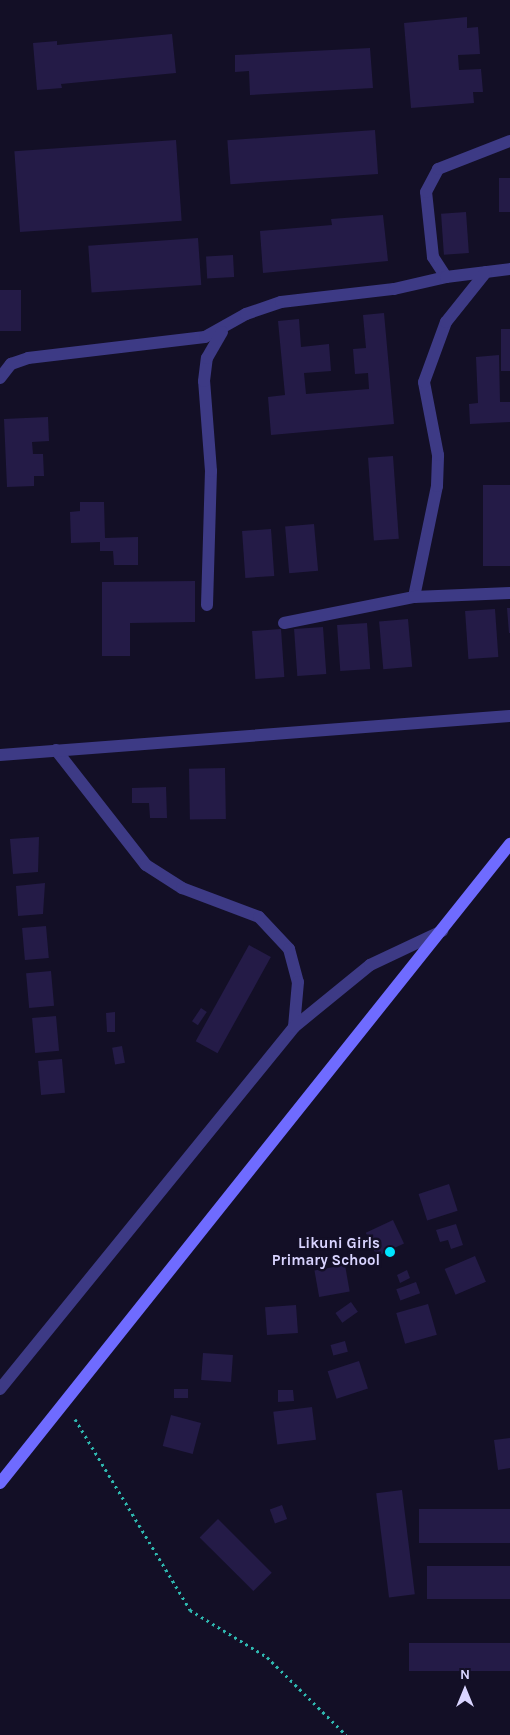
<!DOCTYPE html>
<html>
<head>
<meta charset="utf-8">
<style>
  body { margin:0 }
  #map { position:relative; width:510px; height:1735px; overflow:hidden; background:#130f26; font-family:Karla,sans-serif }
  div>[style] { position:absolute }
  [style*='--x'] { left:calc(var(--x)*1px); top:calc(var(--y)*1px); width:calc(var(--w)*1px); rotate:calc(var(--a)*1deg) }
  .building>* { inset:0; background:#241b47; transform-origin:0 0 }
  .path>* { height:3px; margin-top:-1.5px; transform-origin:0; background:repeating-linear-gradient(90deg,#2fb8b0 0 2.5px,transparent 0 6.5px) }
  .street>* { height:12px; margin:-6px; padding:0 6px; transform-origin:6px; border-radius:6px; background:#3d3a85 }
  .secondary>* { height:12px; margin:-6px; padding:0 6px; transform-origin:6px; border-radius:6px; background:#6f6bff }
  .dots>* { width:14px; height:14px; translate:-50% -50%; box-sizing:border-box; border:2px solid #130f26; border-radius:50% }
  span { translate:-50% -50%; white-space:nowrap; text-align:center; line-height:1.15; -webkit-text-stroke:5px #130f26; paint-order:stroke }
  .poi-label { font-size:15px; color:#d9d4ff; font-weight:700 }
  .right { translate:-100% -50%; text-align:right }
  .north { position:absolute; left:440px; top:1665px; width:50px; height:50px; -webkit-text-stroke:4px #130f26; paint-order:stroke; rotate:0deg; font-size:14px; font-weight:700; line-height:20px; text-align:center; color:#d9d4ff }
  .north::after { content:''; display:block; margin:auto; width:18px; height:22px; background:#d9d4ff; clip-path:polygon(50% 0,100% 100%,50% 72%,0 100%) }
</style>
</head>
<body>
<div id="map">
  <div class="building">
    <div style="clip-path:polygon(467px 17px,467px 28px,478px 27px,480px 54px,458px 55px,459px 70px,481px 69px,483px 92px,473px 92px,474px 103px,411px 108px,404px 23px)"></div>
    <div style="clip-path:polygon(172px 34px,176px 73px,61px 84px,62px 88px,37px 90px,33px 43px,57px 41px,57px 45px)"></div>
    <div style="clip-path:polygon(370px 48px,373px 88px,250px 95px,249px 71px,235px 72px,235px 55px)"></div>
    <div style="left:375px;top:130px;width:44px;height:148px;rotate:86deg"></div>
    <div style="left:176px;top:140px;width:81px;height:162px;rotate:86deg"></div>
    <div style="left:510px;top:178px;width:34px;height:11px;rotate:90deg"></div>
    <div style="left:466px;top:212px;width:41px;height:25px;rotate:86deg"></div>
    <div style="clip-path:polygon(383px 215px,388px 261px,263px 273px,260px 231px,332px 225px,331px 219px)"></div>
    <div style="left:198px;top:238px;width:47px;height:110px;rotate:86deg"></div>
    <div style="left:233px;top:255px;width:22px;height:27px;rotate:87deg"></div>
    <div style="left:0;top:290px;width:21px;height:41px"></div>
    <div style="clip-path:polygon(384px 313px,394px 424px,271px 435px,268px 397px,285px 395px,278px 321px,299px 319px,301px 347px,329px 344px,331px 371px,304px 373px,306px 394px,369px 389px,368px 373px,355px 374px,353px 349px,366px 348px,363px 315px)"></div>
    <div style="left:510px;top:329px;width:42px;height:9px;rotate:90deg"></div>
    <div style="clip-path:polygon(499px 355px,500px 402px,510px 402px,510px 422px,470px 424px,469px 404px,478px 403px,476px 357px)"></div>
    <div style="clip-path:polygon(48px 417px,49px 441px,32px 442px,33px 454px,43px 454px,44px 476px,34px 476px,34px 486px,7px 487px,4px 419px)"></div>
    <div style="left:393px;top:456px;width:83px;height:25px;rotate:86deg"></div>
    <div style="left:510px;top:485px;width:81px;height:27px;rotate:90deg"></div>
    <div style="clip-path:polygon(80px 502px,104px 502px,105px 538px,138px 537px,138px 565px,114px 565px,113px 551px,100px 551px,100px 542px,71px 543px,70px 512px,80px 511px)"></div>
    <div style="left:314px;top:524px;width:47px;height:29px;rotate:85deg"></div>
    <div style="left:271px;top:529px;width:47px;height:29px;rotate:86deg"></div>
    <div style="clip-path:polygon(195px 581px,195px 622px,130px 623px,130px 656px,102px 656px,102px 582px)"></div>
    <div style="clip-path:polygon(507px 608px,510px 608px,510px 633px,509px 633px)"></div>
    <div style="left:495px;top:609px;width:48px;height:30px;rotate:86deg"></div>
    <div style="left:408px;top:619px;width:48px;height:29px;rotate:85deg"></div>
    <div style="left:367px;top:623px;width:46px;height:30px;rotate:86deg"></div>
    <div style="left:323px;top:627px;width:47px;height:29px;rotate:86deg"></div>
    <div style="left:281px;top:629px;width:48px;height:29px;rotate:86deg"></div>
    <div style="left:225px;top:768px;width:51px;height:36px;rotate:89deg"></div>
    <div style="clip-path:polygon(166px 787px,167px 818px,150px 818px,149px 803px,132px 803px,132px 788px)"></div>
    <div style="clip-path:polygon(39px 837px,38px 872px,13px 874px,10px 839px)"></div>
    <div style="clip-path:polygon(45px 883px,43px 914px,18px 916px,16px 886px)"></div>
    <div style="left:46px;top:926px;width:32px;height:24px;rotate:85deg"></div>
    <div style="left:249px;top:945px;width:25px;height:110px;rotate:29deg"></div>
    <div style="left:51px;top:971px;width:35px;height:25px;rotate:85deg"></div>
    <div style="left:201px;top:1008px;width:7px;height:16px;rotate:34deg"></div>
    <div style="clip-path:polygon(115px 1012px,115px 1032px,107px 1032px,106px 1013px)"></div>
    <div style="left:56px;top:1016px;width:35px;height:24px;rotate:85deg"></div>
    <div style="left:122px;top:1046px;width:17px;height:10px;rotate:80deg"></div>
    <div style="left:62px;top:1059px;width:34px;height:24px;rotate:85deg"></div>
    <div style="left:449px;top:1184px;width:28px;height:32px;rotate:72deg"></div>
    <div style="left:393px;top:1220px;width:26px;height:30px;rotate:65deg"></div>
    <div style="clip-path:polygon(456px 1224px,463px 1245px,451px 1249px,448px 1240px,440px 1242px,436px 1230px)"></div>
    <div style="left:475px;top:1256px;width:28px;height:33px;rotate:67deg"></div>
    <div style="left:345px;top:1265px;width:27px;height:31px;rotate:80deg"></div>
    <div style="clip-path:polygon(407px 1270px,410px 1278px,400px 1283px,397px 1275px)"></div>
    <div style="left:416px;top:1282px;width:12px;height:21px;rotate:70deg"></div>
    <div style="left:351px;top:1302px;width:12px;height:19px;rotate:55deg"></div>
    <div style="left:428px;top:1304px;width:32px;height:33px;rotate:74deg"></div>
    <div style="left:296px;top:1305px;width:28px;height:31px;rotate:86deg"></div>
    <div style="left:345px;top:1341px;width:11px;height:15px;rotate:75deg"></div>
    <div style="left:203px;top:1353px;width:30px;height:27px;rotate:4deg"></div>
    <div style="left:359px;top:1361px;width:29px;height:33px;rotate:72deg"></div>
    <div style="left:174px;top:1389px;width:14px;height:9px"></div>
    <div style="clip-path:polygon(278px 1390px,293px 1390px,294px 1401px,278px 1402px)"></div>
    <div style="left:312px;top:1407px;width:33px;height:39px;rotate:83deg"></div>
    <div style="left:171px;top:1415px;width:31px;height:32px;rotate:15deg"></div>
    <div style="clip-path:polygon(510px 1438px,510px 1468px,498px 1470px,494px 1440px)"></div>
    <div style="left:402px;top:1490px;width:105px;height:26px;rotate:83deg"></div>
    <div style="left:282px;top:1505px;width:15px;height:13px;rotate:70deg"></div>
    <div style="left:510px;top:1509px;width:34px;height:91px;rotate:90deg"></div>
    <div style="left:218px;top:1519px;width:76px;height:26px;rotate:45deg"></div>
    <div style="left:510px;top:1566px;width:33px;height:83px;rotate:90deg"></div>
    <div style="left:510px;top:1643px;width:28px;height:101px;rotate:90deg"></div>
  </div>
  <div class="path">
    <div style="--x:75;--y:1419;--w:223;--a:58.9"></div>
    <div style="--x:190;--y:1610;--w:90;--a:31.4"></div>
    <div style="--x:267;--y:1657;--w:111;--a:44.6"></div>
  </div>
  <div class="street">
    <div style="--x:446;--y:277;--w:24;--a:-123"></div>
    <div style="--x:433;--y:257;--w:65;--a:-96.1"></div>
    <div style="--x:426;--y:192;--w:26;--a:-62"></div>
    <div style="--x:438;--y:169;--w:77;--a:-21.3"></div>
    <div style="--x:0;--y:378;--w:18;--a:-52"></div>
    <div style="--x:11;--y:364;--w:18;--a:-19"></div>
    <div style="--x:28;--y:358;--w:178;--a:-6.8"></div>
    <div style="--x:205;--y:337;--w:47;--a:-29.3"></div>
    <div style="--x:246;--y:314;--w:37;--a:-19"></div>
    <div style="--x:281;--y:302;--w:114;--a:-6.6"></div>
    <div style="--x:394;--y:289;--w:53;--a:-13"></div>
    <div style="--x:446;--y:277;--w:64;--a:-7.1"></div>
    <div style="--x:414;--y:597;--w:113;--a:-78.3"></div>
    <div style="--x:437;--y:486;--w:31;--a:-88"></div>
    <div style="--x:438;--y:455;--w:74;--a:-100.9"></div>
    <div style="--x:424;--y:382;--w:64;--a:-69.9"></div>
    <div style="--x:446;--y:322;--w:64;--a:-51.3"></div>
    <div style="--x:207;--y:605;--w:134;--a:-88.3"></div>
    <div style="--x:211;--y:471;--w:90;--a:-94.4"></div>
    <div style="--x:204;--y:381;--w:23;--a:-83"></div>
    <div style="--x:207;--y:358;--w:30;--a:-60"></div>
    <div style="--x:284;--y:623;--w:133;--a:-11.3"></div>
    <div style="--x:414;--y:597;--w:96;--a:-2.4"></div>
    <div style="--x:56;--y:750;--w:146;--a:52"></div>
    <div style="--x:146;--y:865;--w:43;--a:32.6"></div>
    <div style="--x:182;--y:888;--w:82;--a:20.6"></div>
    <div style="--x:259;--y:917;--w:44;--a:46.8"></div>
    <div style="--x:289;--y:949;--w:34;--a:75"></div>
    <div style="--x:298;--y:982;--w:45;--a:95.1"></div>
    <div style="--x:0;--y:755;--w:511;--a:-4.37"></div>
    <div style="--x:0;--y:1389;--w:466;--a:-50.9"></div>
    <div style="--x:294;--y:1027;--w:98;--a:-39.2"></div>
    <div style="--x:370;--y:965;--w:80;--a:-25.3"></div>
  </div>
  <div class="secondary">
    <div style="--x:0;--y:1483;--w:818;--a:-51.41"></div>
  </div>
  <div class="dots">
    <div style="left:390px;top:1252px;background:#00e5ff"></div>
  </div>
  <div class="poi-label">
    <span class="right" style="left:380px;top:1252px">Likuni Girls<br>Primary School</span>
  </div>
  <div class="north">N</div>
</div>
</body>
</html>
